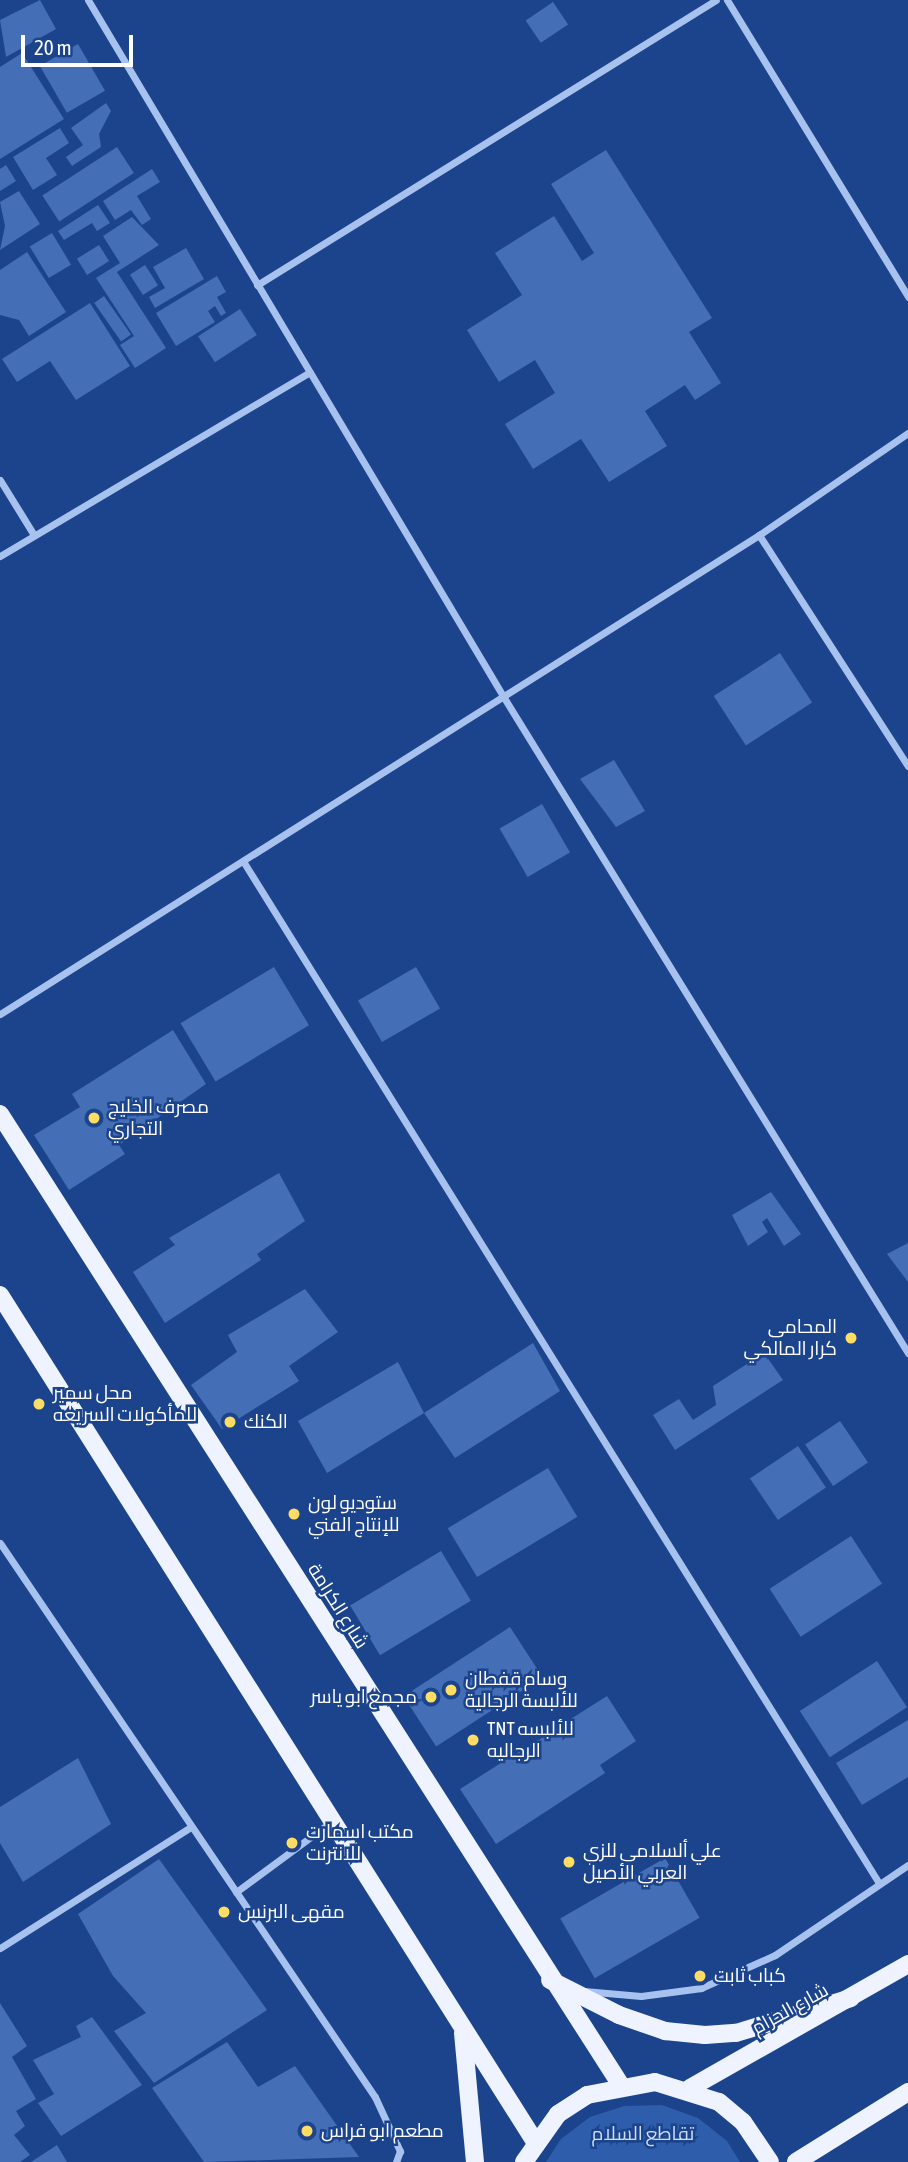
<!DOCTYPE html>
<html>
<head>
<meta charset="utf-8">
<style>
  body { margin:0 }
  #map { position:relative; width:908px; height:2162px; overflow:hidden; background:#1b448d; font-family:"Asap Condensed",Cairo,sans-serif }
  div>[style] { position:absolute }
  [style*='--x'] { left:calc(var(--x)*1px); top:calc(var(--y)*1px); width:calc(var(--w)*1px); rotate:calc(var(--a)*1deg) }
  .green>* { inset:0; background:#2e5dab }
  .building>* { inset:0; background:#446eb5; transform-origin:0 0 }
  .minor>* { height:7px; margin:-3.5px; padding:0 3.5px; transform-origin:3.5px; border-radius:3.5px; background:#a7c2ee }
  .primary>* { height:18px; margin:-9px; padding:0 9px; transform-origin:9px; border-radius:9px; background:#eef3ff }
  .dots>* { width:19px; height:19px; translate:-50% -50%; box-sizing:border-box; border:4px solid #1b448d; border-radius:50% }
  span { translate:-50% -50%; white-space:nowrap; text-align:center; line-height:1.15; -webkit-text-stroke:5px #1b448d; paint-order:stroke }
  .poi-label { font-size:19px; color:#fff }
  .left { translate:0 -50%; text-align:left }
  .right { translate:-100% -50%; text-align:right }
  .street-label { font-size:19px; color:#fff }
  .park-label { font-size:19px; color:#cddefa }
  .scale { position:absolute; left:21px; top:35px; width:112px; height:32px; box-sizing:border-box; border:4px solid #fff; border-top:0; padding-left:9px; font-size:21px; line-height:24px; white-space:nowrap; color:#fff; -webkit-text-stroke:5px #1b448d; paint-order:stroke }
</style>
</head>
<body>
<div id="map">
  <div class="green">
    <div style="clip-path:polygon(662px 2105px,698px 2118px,727px 2141px,740px 2162px,546px 2162px,561px 2139px,590px 2117px,624px 2106px)"></div>
  </div>
  <div class="building">
    <div style="clip-path:polygon(40px 0,56px 29px,6px 57px,0 20px)"></div>
    <div style="left:553px;top:2px;width:27px;height:33px;rotate:56deg"></div>
    <div style="left:78px;top:44px;width:54px;height:44px;rotate:60deg"></div>
    <div style="clip-path:polygon(22px 53px,64px 119px,0 159px,0 67px)"></div>
    <div style="clip-path:polygon(106px 103px,111px 111px,99px 134px,101px 147px,72px 166px,66px 157px,83px 145px,71px 128px)"></div>
    <div style="clip-path:polygon(60px 128px,69px 143px,46px 158px,57px 175px,33px 190px,13px 157px)"></div>
    <div style="left:117px;top:147px;width:31px;height:89px;rotate:57deg"></div>
    <div style="clip-path:polygon(606px 150px,712px 318px,689px 332px,721px 383px,695px 400px,685px 385px,645px 411px,667px 446px,609px 482px,581px 439px,533px 469px,505px 424px,555px 393px,535px 360px,499px 382px,467px 330px,522px 295px,495px 253px,554px 216px,582px 261px,594px 253px,551px 184px)"></div>
    <div style="clip-path:polygon(6px 165px,16px 181px,0 191px,0 169px)"></div>
    <div style="clip-path:polygon(152px 169px,160px 182px,137px 196px,151px 219px,142px 225px,131px 210px,115px 220px,103px 201px)"></div>
    <div style="clip-path:polygon(19px 191px,40px 224px,0 250px,5px 226px,0 202px)"></div>
    <div style="clip-path:polygon(98px 205px,110px 223px,97px 231px,92px 223px,64px 240px,58px 231px)"></div>
    <div style="clip-path:polygon(132px 217px,159px 245px,117px 272px,166px 348px,135px 368px,120px 345px,134px 336px,96px 278px,120px 263px,103px 236px)"></div>
    <div style="left:52px;top:233px;width:37px;height:26px;rotate:59deg"></div>
    <div style="left:99px;top:245px;width:19px;height:26px;rotate:58deg"></div>
    <div style="clip-path:polygon(186px 248px,204px 279px,155px 308px,149px 297px,165px 288px,153px 267px)"></div>
    <div style="clip-path:polygon(27px 252px,66px 312px,29px 336px,19px 320px,0 315px,0 270px)"></div>
    <div style="left:145px;top:265px;width:24px;height:18px;rotate:57deg"></div>
    <div style="clip-path:polygon(217px 276px,226px 292px,217px 297px,226px 313px,221px 316px,215px 306px,208px 311px,215px 322px,176px 346px,156px 313px)"></div>
    <div style="left:104px;top:296px;width:47px;height:12px;rotate:55deg"></div>
    <div style="clip-path:polygon(90px 303px,130px 366px,76px 400px,50px 361px,17px 382px,2px 359px)"></div>
    <div style="left:240px;top:309px;width:31px;height:50px;rotate:57deg"></div>
    <div style="left:780px;top:653px;width:59px;height:79px;rotate:57deg"></div>
    <div style="clip-path:polygon(614px 760px,645px 811px,616px 827px,580px 779px)"></div>
    <div style="left:542px;top:804px;width:56px;height:49px;rotate:60deg"></div>
    <div style="left:274px;top:967px;width:68px;height:109px;rotate:59deg"></div>
    <div style="left:416px;top:967px;width:48px;height:67px;rotate:60deg"></div>
    <div style="clip-path:polygon(173px 1030px,206px 1084px,119px 1145px,125px 1154px,69px 1190px,34px 1135px,80px 1107px,72px 1094px)"></div>
    <div style="clip-path:polygon(279px 1173px,305px 1221px,257px 1254px,261px 1260px,165px 1323px,133px 1272px,175px 1245px,169px 1238px)"></div>
    <div style="clip-path:polygon(771px 1192px,801px 1234px,784px 1246px,767px 1218px,762px 1222px,768px 1232px,748px 1246px,732px 1215px)"></div>
    <div style="clip-path:polygon(908px 1243px,908px 1282px,887px 1254px)"></div>
    <div style="clip-path:polygon(305px 1289px,338px 1332px,289px 1366px,299px 1381px,222px 1429px,191px 1385px,237px 1352px,228px 1335px)"></div>
    <div style="clip-path:polygon(533px 1343px,560px 1391px,455px 1458px,424px 1413px,327px 1473px,298px 1421px,398px 1362px,424px 1413px)"></div>
    <div style="clip-path:polygon(764px 1353px,783px 1380px,675px 1450px,653px 1415px,679px 1399px,693px 1420px,716px 1405px,713px 1386px)"></div>
    <div style="left:840px;top:1421px;width:50px;height:42px;rotate:56deg"></div>
    <div style="left:798px;top:1446px;width:50px;height:58px;rotate:56deg"></div>
    <div style="left:548px;top:1468px;width:57px;height:117px;rotate:59deg"></div>
    <div style="left:851px;top:1536px;width:57px;height:97px;rotate:57deg"></div>
    <div style="left:441px;top:1551px;width:58px;height:106px;rotate:59deg"></div>
    <div style="left:510px;top:1627px;width:60px;height:127px;rotate:57deg"></div>
    <div style="left:877px;top:1661px;width:55px;height:92px;rotate:57deg"></div>
    <div style="clip-path:polygon(607px 1696px,636px 1741px,600px 1765px,605px 1773px,496px 1844px,460px 1789px)"></div>
    <div style="clip-path:polygon(908px 1720px,908px 1777px,862px 1805px,836px 1763px)"></div>
    <div style="clip-path:polygon(78px 1758px,111px 1824px,23px 1882px,0 1843px,0 1807px)"></div>
    <div style="left:665px;top:1858px;width:69px;height:121px;rotate:60deg"></div>
    <div style="clip-path:polygon(159px 1859px,267px 2010px,154px 2083px,114px 2031px,146px 2013px,113px 1976px,78px 1914px)"></div>
    <div style="clip-path:polygon(0 2003px,27px 2046px,12px 2057px,36px 2099px,16px 2111px,25px 2126px,14px 2135px,30px 2155px,20px 2162px,0 2162px)"></div>
    <div style="clip-path:polygon(92px 2017px,142px 2085px,61px 2136px,38px 2103px,54px 2094px,33px 2060px,81px 2037px,76px 2026px)"></div>
    <div style="clip-path:polygon(227px 2042px,258px 2087px,295px 2066px,359px 2157px,204px 2162px,152px 2088px)"></div>
    <div style="clip-path:polygon(57px 2145px,67px 2162px,31px 2162px)"></div>
  </div>
  <div class="minor">
    <div style="--x:88;--y:0;--w:810;--a:59.19"></div>
    <div style="--x:503;--y:696;--w:772;--a:58.35"></div>
    <div style="--x:727;--y:0;--w:348;--a:58.6"></div>
    <div style="--x:257;--y:285;--w:540;--a:-31.84"></div>
    <div style="--x:0;--y:480;--w:65;--a:58.3"></div>
    <div style="--x:759;--y:535;--w:275;--a:57.2"></div>
    <div style="--x:0;--y:556;--w:360;--a:-30.7"></div>
    <div style="--x:243;--y:861;--w:1204;--a:58.11"></div>
    <div style="--x:0;--y:1014;--w:898;--a:-32.26"></div>
    <div style="--x:759;--y:535;--w:181;--a:-34.4"></div>
    <div style="--x:0;--y:1543;--w:669;--a:55.91"></div>
    <div style="--x:375;--y:2097;--w:60;--a:65.2"></div>
    <div style="--x:400;--y:2151;--w:12;--a:110"></div>
    <div style="--x:236;--y:1892;--w:118;--a:-36.4"></div>
    <div style="--x:0;--y:1948;--w:224;--a:-32.4"></div>
    <div style="--x:584;--y:1991;--w:57;--a:5"></div>
    <div style="--x:641;--y:1996;--w:61;--a:-7.6"></div>
    <div style="--x:701;--y:1988;--w:81;--a:-24"></div>
    <div style="--x:775;--y:1955;--w:161;--a:-34.1"></div>
  </div>
  <div class="primary">
    <div style="--x:0;--y:1114;--w:1151;--a:57.41"></div>
    <div style="--x:0;--y:1295;--w:1000;--a:57.71"></div>
    <div style="--x:550;--y:1980;--w:77;--a:26.9"></div>
    <div style="--x:619;--y:2015;--w:49;--a:19.2"></div>
    <div style="--x:665;--y:2031;--w:40;--a:5.7"></div>
    <div style="--x:705;--y:2035;--w:31;--a:-4"></div>
    <div style="--x:736;--y:2033;--w:120;--a:-16.9"></div>
    <div style="--x:463;--y:2033;--w:130;--a:84.7"></div>
    <div style="--x:690;--y:2088;--w:251;--a:-29.6"></div>
    <div style="--x:524;--y:2162;--w:59;--a:-54.7"></div>
    <div style="--x:558;--y:2114;--w:35;--a:-33"></div>
    <div style="--x:587;--y:2095;--w:69;--a:-10.8"></div>
    <div style="--x:655;--y:2082;--w:67;--a:17.4"></div>
    <div style="--x:719;--y:2102;--w:31;--a:40"></div>
    <div style="--x:743;--y:2122;--w:48;--a:56"></div>
    <div style="--x:796;--y:2162;--w:132;--a:-32"></div>
  </div>
  <div class="dots">
    <div style="left:94px;top:1118px;background:#ffdd64"></div>
    <div style="left:851px;top:1338px;background:#ffdd64"></div>
    <div style="left:39px;top:1404px;background:#ffdd64"></div>
    <div style="left:230px;top:1422px;background:#ffdd64"></div>
    <div style="left:294px;top:1514px;background:#ffdd64"></div>
    <div style="left:451px;top:1690px;background:#ffdd64"></div>
    <div style="left:431px;top:1697px;background:#ffdd64"></div>
    <div style="left:473px;top:1740px;background:#ffdd64"></div>
    <div style="left:292px;top:1843px;background:#ffdd64"></div>
    <div style="left:569px;top:1862px;background:#ffdd64"></div>
    <div style="left:224px;top:1912px;background:#ffdd64"></div>
    <div style="left:700px;top:1976px;background:#ffdd64"></div>
    <div style="left:307px;top:2131px;background:#ffdd64"></div>
  </div>
  <div class="poi-label">
    <span class="left" style="left:108px;top:1118px">مصرف الخليج<br>التجاري</span>
    <span class="right" style="left:837px;top:1338px">المحامي<br>كرار المالكي</span>
    <span class="left" style="left:53px;top:1404px">محل سمير<br>للمأكولات السريعه</span>
    <span class="left" style="left:244px;top:1422px">الكنك</span>
    <span class="left" style="left:308px;top:1514px">ستوديو لون<br>للإنتاج الفني</span>
    <span class="left" style="left:465px;top:1690px">وسام قفطان<br>للألبسة الرجالية</span>
    <span class="right" style="left:417px;top:1697px">مجمع ابو ياسر</span>
    <span class="left" style="left:487px;top:1740px">TNT للألبسه<br>الرجاليه</span>
    <span class="left" style="left:306px;top:1843px">مكتب اسمارت<br>للانترنت</span>
    <span class="left" style="left:583px;top:1862px">علي ألسلامي للزي<br>العربي الأصيل</span>
    <span class="left" style="left:238px;top:1912px">مقهى البرنس</span>
    <span class="left" style="left:714px;top:1976px">كباب ثابت</span>
    <span class="left" style="left:321px;top:2131px">مطعم ابو فراس</span>
  </div>
  <div class="street-label">
    <span style="left:338px;top:1606px;rotate:58deg">شارع الكرامة</span>
    <span style="left:790px;top:2009px;rotate:-29deg">شارع الحزام</span>
  </div>
  <div class="park-label">
    <span style="left:643px;top:2134px">تقاطع السلام</span>
  </div>
  <div class="scale">20 m</div>
</div>
</body>
</html>
